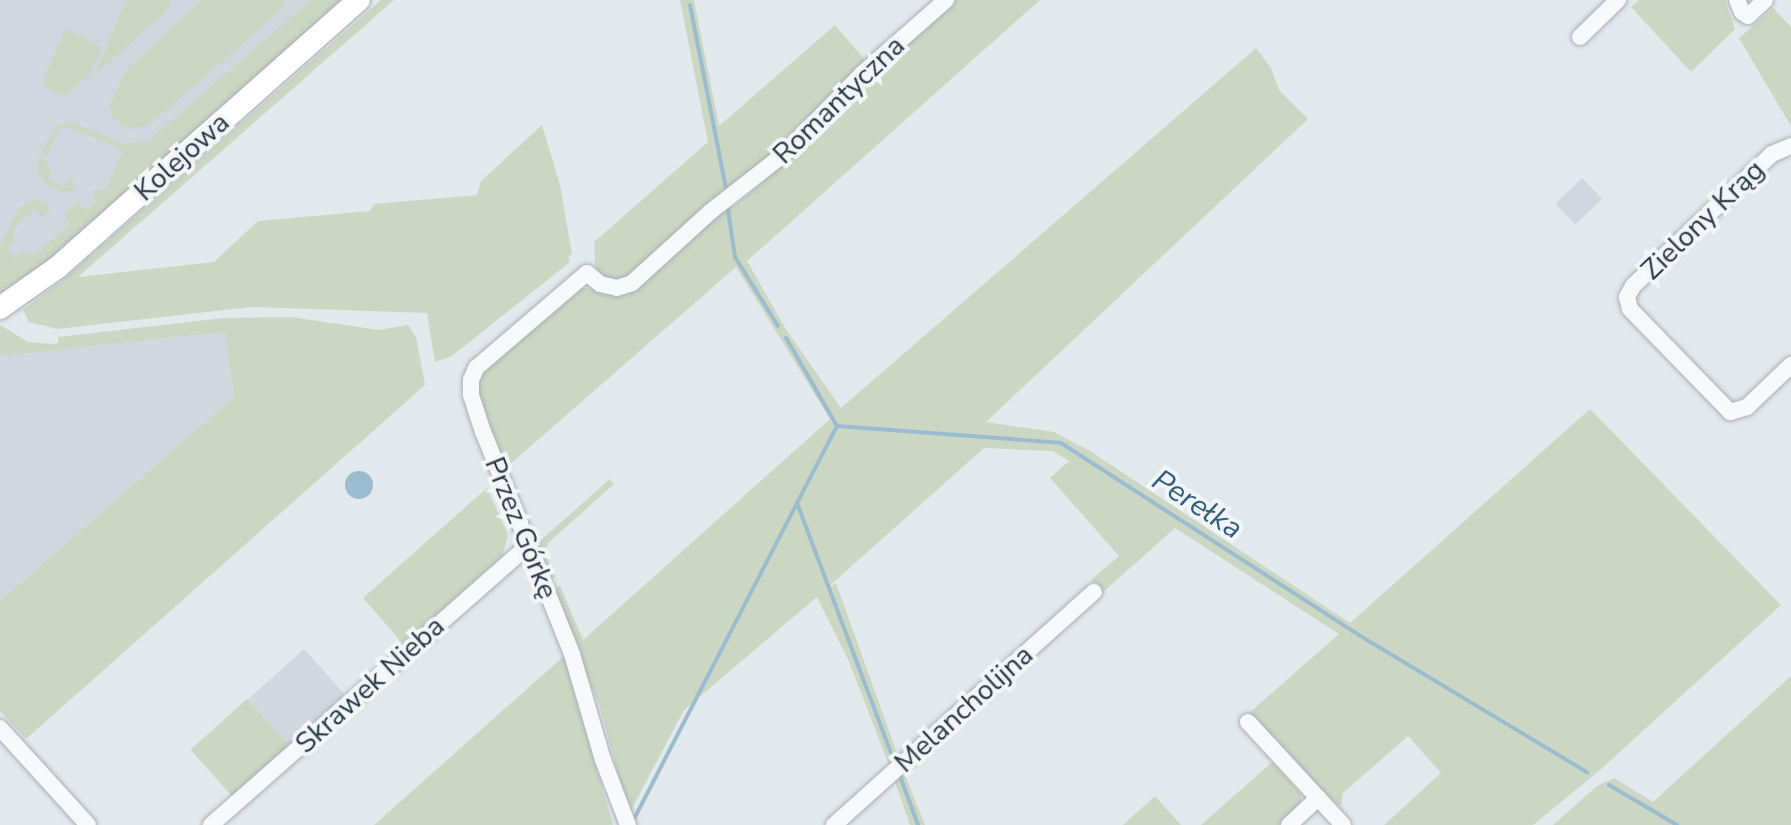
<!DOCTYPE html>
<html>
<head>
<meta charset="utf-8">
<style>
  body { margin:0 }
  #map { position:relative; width:1791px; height:825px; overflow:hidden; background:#e3e8ec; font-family:"Nunito Sans",sans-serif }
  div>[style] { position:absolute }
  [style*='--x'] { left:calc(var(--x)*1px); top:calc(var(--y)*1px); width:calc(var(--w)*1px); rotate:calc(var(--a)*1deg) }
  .built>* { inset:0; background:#d1d7de; transform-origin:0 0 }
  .green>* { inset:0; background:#cbd7c3; transform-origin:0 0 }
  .water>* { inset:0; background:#9bbccf }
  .round { border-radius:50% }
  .stream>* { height:4px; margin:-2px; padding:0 2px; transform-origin:2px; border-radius:2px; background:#9bbccf }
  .roads { filter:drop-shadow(0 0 2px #a7b0b7) drop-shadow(0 0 2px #a7b0b7) }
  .street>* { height:16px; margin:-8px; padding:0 8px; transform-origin:8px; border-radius:8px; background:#f6f8fa }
  .secondary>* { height:22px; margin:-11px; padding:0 11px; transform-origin:11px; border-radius:11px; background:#fff }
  span { translate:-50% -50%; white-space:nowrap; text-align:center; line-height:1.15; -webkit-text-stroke:8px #f3f6f9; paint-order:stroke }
  .street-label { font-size:28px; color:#293846 }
  .water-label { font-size:30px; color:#2f5e7e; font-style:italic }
</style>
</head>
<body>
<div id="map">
  <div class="built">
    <div style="clip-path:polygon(0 0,324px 0,29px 263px,0 255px)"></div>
    <div style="left:1582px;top:178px;width:29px;height:37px;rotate:46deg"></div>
    <div style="clip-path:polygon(225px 332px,234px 397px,0 601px,0 356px)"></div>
    <div style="left:304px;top:649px;width:64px;height:76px;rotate:48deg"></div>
  </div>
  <div class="green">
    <div style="clip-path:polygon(126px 0,170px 0,170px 3px,165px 12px,94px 76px)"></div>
    <div style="clip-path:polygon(202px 0,285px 0,280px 11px,149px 125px,132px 129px,120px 124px,113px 117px,110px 105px,125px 71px)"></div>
    <div style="clip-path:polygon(311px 0,348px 0,46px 265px,0 298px,0 247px,20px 207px,36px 199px,45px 202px,51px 209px,43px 218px,35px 209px,12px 230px,14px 242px,7px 249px,15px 258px,22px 252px,35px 255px,70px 224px,64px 214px,77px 203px,87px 210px,96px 201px,92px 190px,106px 190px,123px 150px,71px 128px,59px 128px,46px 157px,41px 154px,56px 125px,71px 122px,124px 144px,147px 142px)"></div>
    <div style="clip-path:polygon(381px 0,394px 0,78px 277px,214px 262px,258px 221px,370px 211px,374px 204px,477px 195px,481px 181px,542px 125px,560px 185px,572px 254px,568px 257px,570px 262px,452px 356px,435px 362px,427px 313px,251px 307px,57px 329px,29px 322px,23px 310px,64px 279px)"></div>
    <div style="clip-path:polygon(680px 0,694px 0,719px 126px,835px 25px,866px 61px,754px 174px,618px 285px,601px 278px,595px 265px,594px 242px,708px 142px)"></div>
    <div style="clip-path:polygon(952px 0,1040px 0,747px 261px,787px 331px,841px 408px,1256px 48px,1271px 68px,1279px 90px,1308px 119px,986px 422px,1054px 432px,1090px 451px,1350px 623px,1590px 409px,1781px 605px,1600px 770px,1533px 825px,1384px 825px,1441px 773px,1408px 736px,1343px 793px,1341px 806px,1329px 798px,1249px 713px,1339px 634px,1175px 528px,1102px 593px,1091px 580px,1119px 556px,1050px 478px,1069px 461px,1053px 451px,984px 448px,826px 589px,836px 583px,898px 756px,889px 765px,848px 659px,817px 597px,684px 710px,629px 814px,600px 707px,551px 590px,560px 586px,583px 640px,830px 419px,736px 267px,501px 472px,478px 394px,479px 375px,579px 287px,624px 295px,720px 209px,735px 206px,833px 121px,871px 73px)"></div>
    <div style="clip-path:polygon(1639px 0,1725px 0,1735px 29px,1691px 72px,1631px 7px)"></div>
    <div style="clip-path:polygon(1773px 8px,1791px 27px,1791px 126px,1739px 38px)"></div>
    <div style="clip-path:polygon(65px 29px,102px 48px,90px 74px,64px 97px,45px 86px,43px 80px)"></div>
    <div style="clip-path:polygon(39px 156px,52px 168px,48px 180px,62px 186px,71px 178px,75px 184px,72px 191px,61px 192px,44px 182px,38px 172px)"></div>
    <div style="clip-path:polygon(291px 317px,379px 330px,408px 325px,416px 337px,425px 385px,26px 739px,0 711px,0 601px,234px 397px,225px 332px,0 356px,0 325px,28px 342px,52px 344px,58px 343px,58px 337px,224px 318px)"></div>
    <div style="clip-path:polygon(610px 479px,614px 484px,548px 543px,546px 555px,555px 577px,547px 580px,533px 547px)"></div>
    <div style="clip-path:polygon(487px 488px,508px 535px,503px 555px,404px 645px,363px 598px)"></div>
    <div style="clip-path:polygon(564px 656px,613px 825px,374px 825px)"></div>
    <div style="clip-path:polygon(1791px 676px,1791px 825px,1553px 825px,1597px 786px,1614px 778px,1653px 802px)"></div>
    <div style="left:247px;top:699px;width:64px;height:76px;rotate:48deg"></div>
    <div style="clip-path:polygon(1272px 762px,1301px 794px,1301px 805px,1279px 825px,1201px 825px)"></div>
    <div style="clip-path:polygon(903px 770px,925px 825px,910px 825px,894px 779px)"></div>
    <div style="clip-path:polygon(1155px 796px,1181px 825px,1123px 825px)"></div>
  </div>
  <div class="water">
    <div class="round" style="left:345px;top:471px;width:28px;height:28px"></div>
  </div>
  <div class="stream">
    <div style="--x:690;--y:5;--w:187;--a:78.9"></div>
    <div style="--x:728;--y:210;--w:48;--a:81.5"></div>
    <div style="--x:735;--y:257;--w:81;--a:58.1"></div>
    <div style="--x:786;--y:338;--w:102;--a:59.9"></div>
    <div style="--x:837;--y:426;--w:225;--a:4.3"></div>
    <div style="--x:1061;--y:443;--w:364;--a:32.8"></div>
    <div style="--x:1367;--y:640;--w:257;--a:31"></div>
    <div style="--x:797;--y:503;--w:272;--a:69.4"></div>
    <div style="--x:900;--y:776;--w:52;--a:69.8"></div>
    <div style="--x:1609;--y:785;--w:79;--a:30.5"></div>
    <div style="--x:634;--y:819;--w:442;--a:-62.7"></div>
  </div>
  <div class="roads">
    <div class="street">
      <div style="--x:1737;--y:0;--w:13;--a:67"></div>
      <div style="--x:1742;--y:12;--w:7;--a:34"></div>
      <div style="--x:1748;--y:16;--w:23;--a:-43"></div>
      <div style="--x:1580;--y:37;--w:53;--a:-44.2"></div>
      <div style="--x:1791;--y:146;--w:21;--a:157"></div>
      <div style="--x:1772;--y:154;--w:192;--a:136.5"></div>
      <div style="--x:1633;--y:286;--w:13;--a:119"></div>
      <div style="--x:1627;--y:297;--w:12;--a:76"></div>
      <div style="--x:1630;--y:309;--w:144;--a:45.8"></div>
      <div style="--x:1730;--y:412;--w:18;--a:-16"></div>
      <div style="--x:1747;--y:407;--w:61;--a:-43.7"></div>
      <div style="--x:1248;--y:722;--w:140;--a:47.3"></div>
      <div style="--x:0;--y:728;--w:131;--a:47.8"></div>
      <div style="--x:211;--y:825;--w:422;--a:-41.4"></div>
      <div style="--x:628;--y:825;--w:70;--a:-111"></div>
      <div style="--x:603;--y:760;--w:110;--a:-106.3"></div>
      <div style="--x:572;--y:654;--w:239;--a:-111.8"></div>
      <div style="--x:483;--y:432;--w:40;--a:-108"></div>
      <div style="--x:471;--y:394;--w:14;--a:-90"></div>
      <div style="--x:471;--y:380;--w:13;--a:-67"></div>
      <div style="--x:476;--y:368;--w:146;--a:-40.6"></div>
      <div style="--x:587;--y:273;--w:17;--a:40"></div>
      <div style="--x:600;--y:284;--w:17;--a:13"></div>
      <div style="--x:617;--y:288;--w:16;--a:-18"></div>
      <div style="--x:632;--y:283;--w:105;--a:-42.3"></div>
      <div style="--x:710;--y:212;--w:94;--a:-38.1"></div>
      <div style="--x:784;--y:154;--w:112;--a:-45.7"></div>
      <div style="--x:862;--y:74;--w:112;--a:-41.4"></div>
      <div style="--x:834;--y:825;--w:349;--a:-41.9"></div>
      <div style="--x:1289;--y:825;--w:40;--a:-43"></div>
    </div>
    <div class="secondary">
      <div style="--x:0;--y:308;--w:71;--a:-35.3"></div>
      <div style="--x:58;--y:267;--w:402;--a:-41.6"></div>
    </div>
  </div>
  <div class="street-label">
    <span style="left:839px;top:100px;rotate:-44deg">Romantyczna</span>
    <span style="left:182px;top:157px;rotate:-42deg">Kolejowa</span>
    <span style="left:1703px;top:220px;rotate:-44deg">Zielony Krąg</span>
    <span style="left:521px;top:528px;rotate:68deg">Przez Górkę</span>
    <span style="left:370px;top:685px;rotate:-42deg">Skrawek Nieba</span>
    <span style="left:964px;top:709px;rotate:-42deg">Melancholijna</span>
  </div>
  <div class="water-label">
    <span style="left:1197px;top:505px;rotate:33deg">Perełka</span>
  </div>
</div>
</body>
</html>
